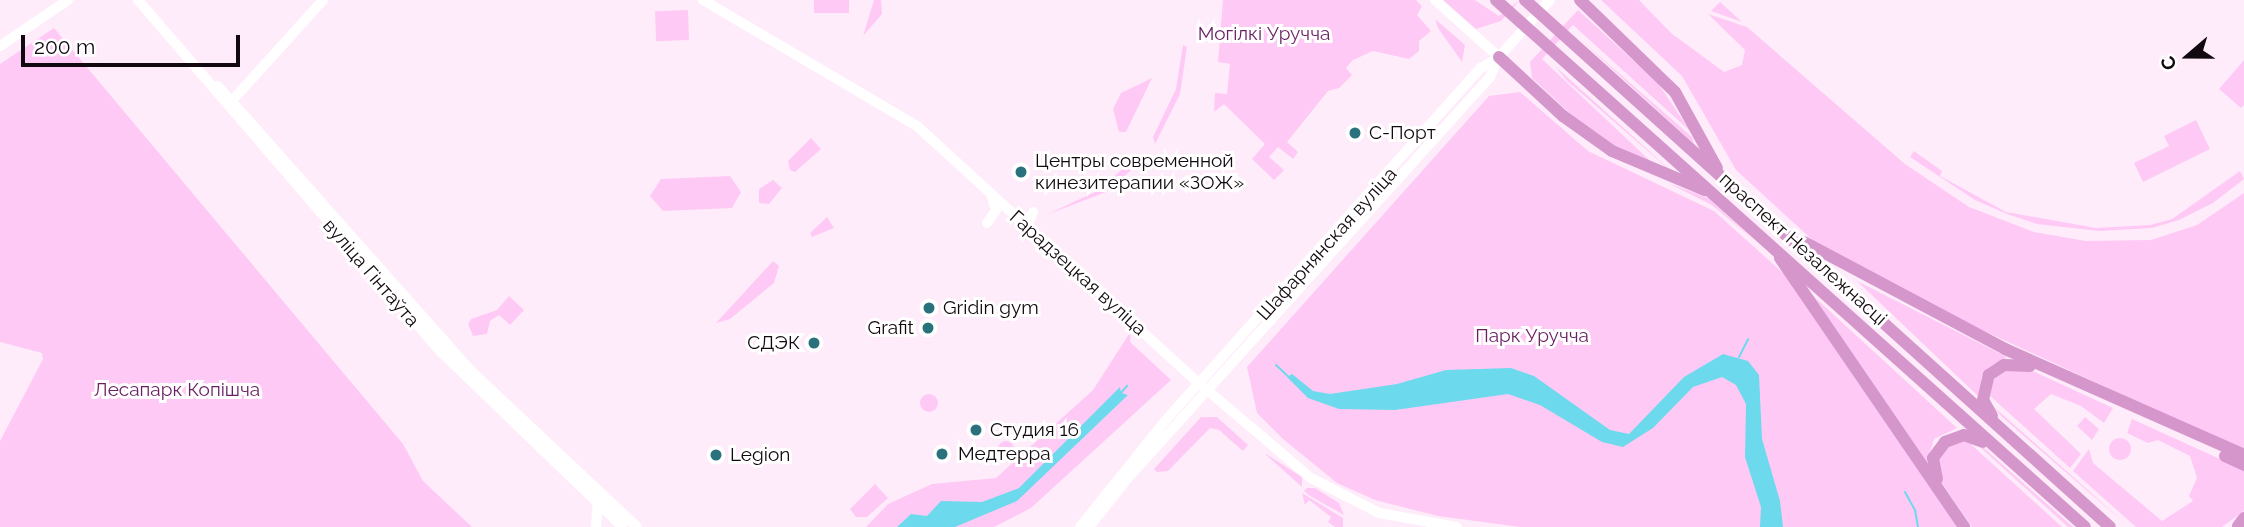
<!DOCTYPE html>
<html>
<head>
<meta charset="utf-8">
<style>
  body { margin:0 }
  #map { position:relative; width:2244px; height:527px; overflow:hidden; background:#ffecfb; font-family:Raleway,sans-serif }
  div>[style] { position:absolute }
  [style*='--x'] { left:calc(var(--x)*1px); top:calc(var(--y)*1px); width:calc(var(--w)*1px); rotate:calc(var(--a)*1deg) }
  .green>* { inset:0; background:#fecaf5; transform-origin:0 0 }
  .round { border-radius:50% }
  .water>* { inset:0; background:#6cd9ed }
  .stream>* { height:2px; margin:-1px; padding:0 1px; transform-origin:1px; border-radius:1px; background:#6cd9ed }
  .secondary>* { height:10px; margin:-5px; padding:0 5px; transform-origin:5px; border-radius:5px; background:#fff }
  .highway>* { height:12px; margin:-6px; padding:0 6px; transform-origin:6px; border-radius:6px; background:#d597cb }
  .dots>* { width:19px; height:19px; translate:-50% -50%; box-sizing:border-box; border:4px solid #fff; border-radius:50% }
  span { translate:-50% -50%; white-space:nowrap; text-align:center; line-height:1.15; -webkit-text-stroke:6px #fff; paint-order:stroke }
  .park-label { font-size:19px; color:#691f62 }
  .poi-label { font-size:19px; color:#11090f }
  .left { translate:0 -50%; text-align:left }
  .right { translate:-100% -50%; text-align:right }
  .street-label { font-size:19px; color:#11090f }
  .north { position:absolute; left:2153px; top:21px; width:70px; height:70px; -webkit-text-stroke:5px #fff; paint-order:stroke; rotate:250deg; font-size:19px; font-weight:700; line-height:28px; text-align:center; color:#11090f }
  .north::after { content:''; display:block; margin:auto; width:24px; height:32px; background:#11090f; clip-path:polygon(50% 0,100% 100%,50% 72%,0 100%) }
  .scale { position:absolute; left:21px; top:35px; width:219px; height:32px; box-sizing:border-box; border:4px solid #11090f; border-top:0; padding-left:9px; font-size:21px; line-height:24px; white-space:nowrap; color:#11090f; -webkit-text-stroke:5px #fff; paint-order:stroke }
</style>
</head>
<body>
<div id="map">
  <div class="green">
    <div style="left:814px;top:0;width:35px;height:13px"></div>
    <div style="clip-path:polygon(874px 0,881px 0,882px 14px,863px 36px)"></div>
    <div style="clip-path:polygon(1223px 0,1416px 0,1422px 6px,1417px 15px,1431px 31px,1419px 41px,1419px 51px,1409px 59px,1373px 51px,1353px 60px,1346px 68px,1352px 75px,1339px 88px,1328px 91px,1287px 142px,1298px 152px,1293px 159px,1278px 147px,1269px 157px,1284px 170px,1274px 180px,1252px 159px,1265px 144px,1224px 104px,1214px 112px,1215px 93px,1227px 94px,1230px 64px,1218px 62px)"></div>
    <div style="clip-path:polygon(1443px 0,1475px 0,1499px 16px,1520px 0,1501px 21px,1476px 29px)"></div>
    <div style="clip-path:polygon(1601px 0,1639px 0,1671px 33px,1724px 72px,1742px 65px,1745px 50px,1708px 14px,1747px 27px,1905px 164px,1969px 207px,2034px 232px,2086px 241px,2151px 240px,2197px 225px,2244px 193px,2244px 451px,1891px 288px,1819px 246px,1736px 170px,1682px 76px)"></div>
    <div style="clip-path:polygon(1720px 2px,1742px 22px,1711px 11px)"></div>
    <div style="left:688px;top:10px;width:30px;height:33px;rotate:88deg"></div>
    <div style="clip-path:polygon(1578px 10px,1658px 83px,1690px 131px,1573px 25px,1542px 59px,1663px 173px,1589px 131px,1532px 78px,1530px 62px)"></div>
    <div style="clip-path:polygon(1435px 19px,1465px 45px,1462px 62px,1438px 28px)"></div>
    <div style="clip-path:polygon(54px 28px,403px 444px,423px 481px,472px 527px,0 527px,0 441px,43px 359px,42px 353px,0 342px,0 64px)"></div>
    <div style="clip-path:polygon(1581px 40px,1692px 137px,1694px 144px)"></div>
    <div style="clip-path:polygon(1183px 45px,1187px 47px,1180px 94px,1155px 144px,1153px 137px,1176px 89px)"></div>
    <div style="clip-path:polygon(2244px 60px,2244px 105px,2241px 108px,2219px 89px)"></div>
    <div style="clip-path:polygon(1555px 66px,1679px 178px,1567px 81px)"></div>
    <div style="clip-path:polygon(1152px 78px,1126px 132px,1119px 132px,1113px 109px,1121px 93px)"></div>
    <div style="clip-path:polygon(1520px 92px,1588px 151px,1714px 211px,1792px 281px,1961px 527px,1520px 527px,1438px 516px,1375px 500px,1337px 483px,1283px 439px,1257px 413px,1247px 367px,1489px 96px)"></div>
    <div style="clip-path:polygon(2196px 120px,2210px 149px,2143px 182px,2134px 163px,2169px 146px,2164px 136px)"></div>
    <div style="clip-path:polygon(811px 138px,821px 149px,795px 172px,790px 170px,788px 161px)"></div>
    <div style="clip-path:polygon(1914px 151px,1942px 171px,1940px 176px,2006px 212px,2096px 228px,2150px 225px,2172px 219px,2240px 171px,2244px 179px,2213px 203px,2179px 220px,2152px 228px,2099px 231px,2037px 224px,2007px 214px,1975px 200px,1910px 157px)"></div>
    <div style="clip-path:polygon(1135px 159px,1144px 159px,1106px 192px,1046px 215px,1095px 192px)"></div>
    <div style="clip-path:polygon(730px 176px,741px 192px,732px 208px,663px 211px,650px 196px,661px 179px)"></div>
    <div style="clip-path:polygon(773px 180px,782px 188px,769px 204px,759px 203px,759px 189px)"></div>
    <div style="clip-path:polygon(1668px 183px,1708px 198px,1754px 240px,1712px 205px)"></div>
    <div style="clip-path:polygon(827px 217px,834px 228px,812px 237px,810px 233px)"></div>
    <div style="clip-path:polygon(773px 261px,779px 266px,774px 283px,730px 319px,716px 323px)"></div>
    <div style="clip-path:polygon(1857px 281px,2007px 357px,1982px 376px,1979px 397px)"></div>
    <div style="clip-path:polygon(1809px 292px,1957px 428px,1934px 439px,1926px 465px)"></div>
    <div style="clip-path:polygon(509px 296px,524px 310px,510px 325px,499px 315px,490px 321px,487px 334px,473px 336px,468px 324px,471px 319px,497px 310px)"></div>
    <div style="clip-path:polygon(1131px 331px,1130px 342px,1171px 380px,1031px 508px,994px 527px,866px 527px,888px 504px,932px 484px,996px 478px,1093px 390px)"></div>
    <div style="clip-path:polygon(2028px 369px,2113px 408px,2104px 423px,2081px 406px,2051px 394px,2034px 409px,2081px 454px,2070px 468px,1990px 396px,1993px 381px,2002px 371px)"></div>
    <div class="round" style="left:920px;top:394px;width:18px;height:18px"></div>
    <div style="clip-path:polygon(1993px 406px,2089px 491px,2129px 527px,2002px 417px)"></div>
    <div style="clip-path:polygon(1201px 417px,1217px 417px,1248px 445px,1243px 451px,1219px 430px,1210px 428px,1168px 471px,1157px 472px,1154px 469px)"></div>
    <div style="clip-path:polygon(2085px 417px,2099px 429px,2092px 440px,2077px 426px)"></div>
    <div style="clip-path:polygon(2132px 419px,2244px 470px,2244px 511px,2222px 527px,2136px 527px,2073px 471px,2089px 449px,2093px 463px,2162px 521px,2193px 501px,2189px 496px,2197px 478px,2190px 456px,2158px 440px,2148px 443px,2127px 433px)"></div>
    <div class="round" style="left:2109px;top:438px;width:22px;height:22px"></div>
    <div style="clip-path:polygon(1964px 438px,2062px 527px,1972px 527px,1941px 482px,1937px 455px)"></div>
    <div style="clip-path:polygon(1970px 438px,1976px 441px,2073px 527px,2068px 527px)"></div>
    <div class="round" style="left:998px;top:441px;width:16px;height:16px"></div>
    <div style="clip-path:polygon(1266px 454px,1302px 477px,1302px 487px,1266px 455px)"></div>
    <div style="clip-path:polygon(875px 484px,888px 498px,867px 517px,856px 517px,850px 509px)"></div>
    <div style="clip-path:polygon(1307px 488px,1315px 488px,1339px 503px,1344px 515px,1310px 496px,1304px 491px)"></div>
    <div style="clip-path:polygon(1302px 493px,1343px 518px,1343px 527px,1335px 527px,1328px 522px,1331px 517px,1309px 500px,1305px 505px)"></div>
  </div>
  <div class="water">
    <div style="clip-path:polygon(1723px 354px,1748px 361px,1759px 375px,1762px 439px,1780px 501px,1783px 527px,1760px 527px,1761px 507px,1745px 457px,1746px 404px,1736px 385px,1722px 377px,1693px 387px,1653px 428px,1623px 447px,1602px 442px,1540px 405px,1508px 394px,1395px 410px,1339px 409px,1308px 398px,1287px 377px,1292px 374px,1313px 391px,1330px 394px,1397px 384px,1446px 370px,1511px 368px,1534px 376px,1610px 430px,1629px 434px,1684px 377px)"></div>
    <div style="clip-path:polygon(1120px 387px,1121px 393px,1128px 395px,1017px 501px,955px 527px,897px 527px,911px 514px,927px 516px,941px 501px,982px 502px,1019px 488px)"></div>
  </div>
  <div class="stream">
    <div style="--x:1739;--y:357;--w:20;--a:-63"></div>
    <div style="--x:1276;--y:365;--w:16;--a:43"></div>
    <div style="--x:1120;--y:394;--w:11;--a:-49"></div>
    <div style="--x:1905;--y:492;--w:21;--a:61"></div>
    <div style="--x:1915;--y:510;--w:17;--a:80"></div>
  </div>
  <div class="secondary">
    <div style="--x:138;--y:0;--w:464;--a:49.3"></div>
    <div style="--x:441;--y:352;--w:252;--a:43.9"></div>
    <div style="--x:703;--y:0;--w:248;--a:30.5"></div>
    <div style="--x:917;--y:126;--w:383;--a:42.4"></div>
    <div style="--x:1200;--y:384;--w:145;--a:40.3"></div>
    <div style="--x:1311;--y:478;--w:76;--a:27.2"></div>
    <div style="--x:1379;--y:513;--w:79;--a:10.2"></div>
    <div style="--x:1435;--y:0;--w:86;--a:41.7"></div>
    <div style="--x:0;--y:46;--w:82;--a:-34.1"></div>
    <div style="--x:218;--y:86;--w:380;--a:48.4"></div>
    <div style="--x:470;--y:370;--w:229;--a:43.2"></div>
    <div style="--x:230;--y:103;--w:139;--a:-47.9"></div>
    <div style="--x:987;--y:223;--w:16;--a:-55"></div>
    <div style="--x:996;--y:210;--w:16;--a:-108"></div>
    <div style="--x:1028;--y:224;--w:13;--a:-67"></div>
    <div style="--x:596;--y:527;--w:27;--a:-86"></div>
    <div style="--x:1080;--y:527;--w:136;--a:-51.3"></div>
    <div style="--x:1165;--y:421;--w:474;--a:-48.2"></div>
    <div style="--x:1481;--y:68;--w:21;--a:-31"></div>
    <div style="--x:1499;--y:57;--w:76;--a:-48.2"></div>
    <div style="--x:1089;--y:527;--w:63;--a:-51.5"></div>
    <div style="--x:1128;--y:478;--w:540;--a:-47.93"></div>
    <div style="--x:1490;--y:77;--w:22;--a:-66"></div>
  </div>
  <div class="highway">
    <div style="--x:1496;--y:0;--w:790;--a:41.82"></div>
    <div style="--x:1525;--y:0;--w:787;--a:42.01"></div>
    <div style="--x:1580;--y:0;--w:132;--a:44.1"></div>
    <div style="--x:1675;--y:92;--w:87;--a:61.1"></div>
    <div style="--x:1499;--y:57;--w:87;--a:42.7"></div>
    <div style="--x:1563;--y:116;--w:60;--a:35.5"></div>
    <div style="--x:1612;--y:151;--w:101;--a:22.8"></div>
    <div style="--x:1804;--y:242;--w:228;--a:28"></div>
    <div style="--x:2005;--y:349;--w:261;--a:23.9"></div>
    <div style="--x:1780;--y:258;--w:326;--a:55.6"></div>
    <div style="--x:1992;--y:416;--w:18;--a:-119"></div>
    <div style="--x:1983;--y:400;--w:26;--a:-77"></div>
    <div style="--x:1989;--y:375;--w:18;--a:-34"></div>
    <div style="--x:2004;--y:365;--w:26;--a:2"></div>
    <div style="--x:2225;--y:456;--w:21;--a:25"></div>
    <div style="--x:1937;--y:479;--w:21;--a:-101"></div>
    <div style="--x:1933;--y:458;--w:20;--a:-53"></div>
    <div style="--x:1945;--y:442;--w:20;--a:-20"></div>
    <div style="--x:1964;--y:435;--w:20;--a:20"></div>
    <div style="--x:2238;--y:526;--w:10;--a:-53"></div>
  </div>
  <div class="dots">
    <div style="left:1355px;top:133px;background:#2a717e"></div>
    <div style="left:1021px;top:172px;background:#2a717e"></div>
    <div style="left:929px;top:308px;background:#2a717e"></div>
    <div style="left:928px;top:328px;background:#2a717e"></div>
    <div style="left:814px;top:343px;background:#2a717e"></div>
    <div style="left:976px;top:430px;background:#2a717e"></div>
    <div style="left:942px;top:454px;background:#2a717e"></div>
    <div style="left:716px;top:455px;background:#2a717e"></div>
  </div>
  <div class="park-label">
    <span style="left:1264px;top:34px">Могілкі Уручча</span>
    <span style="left:1532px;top:336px">Парк Уручча</span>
    <span style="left:177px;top:390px">Лесапарк Копішча</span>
  </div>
  <div class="poi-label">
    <span class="left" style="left:1369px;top:133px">С-Порт</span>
    <span class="left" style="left:1035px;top:172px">Центры современной<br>кинезитерапии «ЗОЖ»</span>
    <span class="left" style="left:943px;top:308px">Gridin gym</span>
    <span class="right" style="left:914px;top:328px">Grafit</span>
    <span class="right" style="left:800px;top:343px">СДЭК</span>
    <span class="left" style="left:990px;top:430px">Студия 16</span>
    <span class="left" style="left:958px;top:454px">Медтерра</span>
    <span class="left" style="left:730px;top:455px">Legion</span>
  </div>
  <div class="street-label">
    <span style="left:1327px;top:244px;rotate:-48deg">Шафарнянская вуліца</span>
    <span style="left:1803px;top:249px;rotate:42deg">праспект Незалежнасці</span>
    <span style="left:371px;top:273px;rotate:49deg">вуліца Гінтаўта</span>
    <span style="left:1078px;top:273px;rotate:42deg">Гарадзецкая вуліца</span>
  </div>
  <div class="north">С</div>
  <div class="scale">200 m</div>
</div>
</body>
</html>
